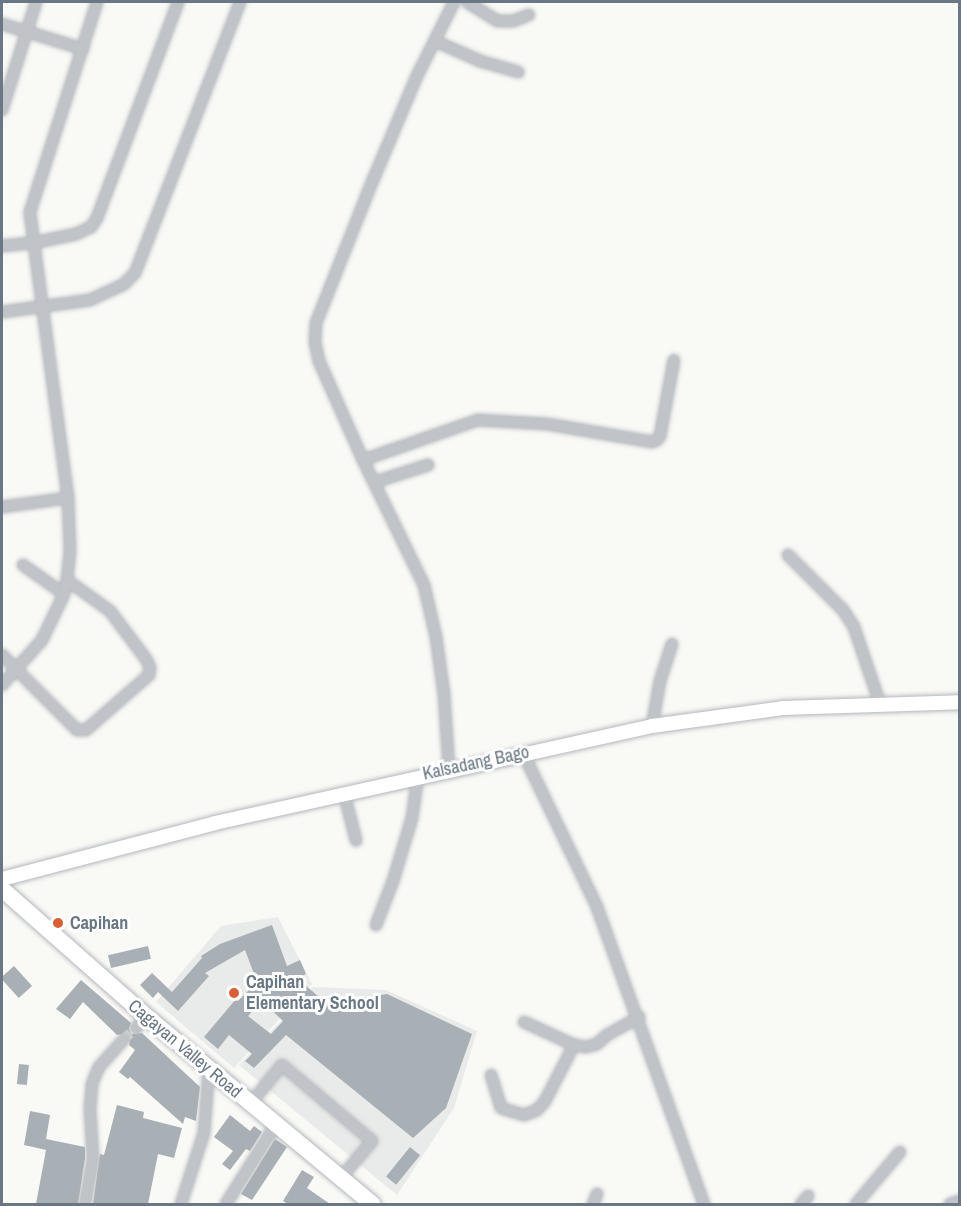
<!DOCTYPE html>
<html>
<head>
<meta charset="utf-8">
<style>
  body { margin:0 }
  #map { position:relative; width:961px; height:1206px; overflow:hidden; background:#f9f9f6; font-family:"Archivo Narrow",sans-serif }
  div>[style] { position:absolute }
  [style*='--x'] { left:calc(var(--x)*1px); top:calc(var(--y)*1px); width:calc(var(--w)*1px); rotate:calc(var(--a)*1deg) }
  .built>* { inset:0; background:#e9ebea }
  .building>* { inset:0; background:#a8afb5; transform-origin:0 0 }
  .minor-tunnel>* { height:10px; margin-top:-5px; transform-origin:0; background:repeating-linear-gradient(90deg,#ced2d4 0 10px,transparent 0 15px) }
  .roads { filter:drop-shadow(0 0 2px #b4b8bc) drop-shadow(0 0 2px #b4b8bc) }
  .minor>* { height:10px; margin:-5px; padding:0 5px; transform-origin:5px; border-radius:5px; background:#c0c4c8 }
  .major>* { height:14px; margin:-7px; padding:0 7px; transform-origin:7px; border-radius:7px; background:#fff }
  .highway>* { height:16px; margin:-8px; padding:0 8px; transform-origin:8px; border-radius:8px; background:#fff }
  .dots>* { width:16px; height:16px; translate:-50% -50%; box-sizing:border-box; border:3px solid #fff; border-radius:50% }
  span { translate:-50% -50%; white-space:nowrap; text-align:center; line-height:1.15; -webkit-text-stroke:6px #fff; paint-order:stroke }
  .street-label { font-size:18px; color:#6a7885 }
  .poi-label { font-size:18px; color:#6a7885; font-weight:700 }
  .left { translate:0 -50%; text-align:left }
  .frame { position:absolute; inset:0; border:3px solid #6a7885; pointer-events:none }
</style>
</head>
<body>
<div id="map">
  <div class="built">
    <div style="clip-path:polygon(278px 917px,312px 984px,234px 1068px,156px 1002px,221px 926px)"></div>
    <div style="clip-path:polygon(313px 987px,386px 990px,477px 1031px,454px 1108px,397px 1195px,239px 1065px)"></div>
  </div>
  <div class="building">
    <div style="clip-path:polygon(evenodd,272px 925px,287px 966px,300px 960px,306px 974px,297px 978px,326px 1003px,387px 994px,472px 1034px,446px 1108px,413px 1138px,286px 1035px,254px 1068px,245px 1061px,252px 1054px,229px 1035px,218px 1049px,204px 1037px,236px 999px,238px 1001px,257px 982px,245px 950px,205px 973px,209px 976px,178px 1011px,158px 992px,153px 998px,140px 985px,152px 973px,172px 992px,202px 958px,201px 956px,220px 944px,272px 925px,262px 1001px,283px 1021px,271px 1034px,248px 1016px,262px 1001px)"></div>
    <div style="left:148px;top:946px;width:13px;height:41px;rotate:77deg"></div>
    <div style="left:14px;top:966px;width:27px;height:18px;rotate:48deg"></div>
    <div style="clip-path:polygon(81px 980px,131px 1023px,129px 1029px,131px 1034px,142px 1033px,200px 1087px,196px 1121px,185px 1117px,183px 1124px,130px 1077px,128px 1079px,119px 1072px,135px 1050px,129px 1045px,130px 1038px,128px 1034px,117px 1035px,83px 1002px,70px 1019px,56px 1009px)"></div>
    <div style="left:19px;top:1064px;width:10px;height:20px;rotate:6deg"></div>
    <div style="clip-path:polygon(117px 1105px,144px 1112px,143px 1118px,182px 1128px,174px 1158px,158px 1154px,148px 1204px,93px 1204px,100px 1154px,104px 1155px)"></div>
    <div style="clip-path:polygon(30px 1111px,50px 1115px,46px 1139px,85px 1147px,85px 1159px,78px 1204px,36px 1204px,46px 1150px,24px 1145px)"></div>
    <div style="clip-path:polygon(230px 1115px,250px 1131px,254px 1126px,262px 1132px,250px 1151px,246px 1149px,230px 1170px,222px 1164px,233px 1151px,214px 1137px)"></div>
    <div style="clip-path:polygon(275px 1139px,287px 1147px,252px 1200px,241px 1194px)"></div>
    <div style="left:410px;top:1147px;width:13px;height:38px;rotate:39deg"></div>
    <div style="clip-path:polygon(302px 1170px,314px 1177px,307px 1188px,330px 1204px,288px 1204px,283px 1201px)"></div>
  </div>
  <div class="minor-tunnel">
    <div style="--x:123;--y:1040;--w:18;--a:-43"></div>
  </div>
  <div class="roads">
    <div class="minor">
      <div style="--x:467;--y:2;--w:36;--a:32"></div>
      <div style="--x:498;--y:21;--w:15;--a:0"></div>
      <div style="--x:513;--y:21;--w:17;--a:-21"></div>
      <div style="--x:2;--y:24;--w:85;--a:17.2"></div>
      <div style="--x:435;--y:41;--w:49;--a:24"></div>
      <div style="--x:480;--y:61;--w:40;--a:16"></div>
      <div style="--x:2;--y:110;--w:113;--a:-72.5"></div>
      <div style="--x:2;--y:246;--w:31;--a:-6"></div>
      <div style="--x:33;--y:243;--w:44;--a:-11.8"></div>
      <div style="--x:76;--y:234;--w:17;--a:-25"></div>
      <div style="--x:91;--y:227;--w:11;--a:-56"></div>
      <div style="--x:97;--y:218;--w:231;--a:-69.4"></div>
      <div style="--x:2;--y:312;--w:89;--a:-7.8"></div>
      <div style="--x:90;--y:300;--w:38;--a:-25"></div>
      <div style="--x:124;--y:284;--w:16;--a:-45"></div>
      <div style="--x:135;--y:273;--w:291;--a:-68.8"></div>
      <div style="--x:363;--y:460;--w:122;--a:-19.2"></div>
      <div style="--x:478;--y:420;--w:69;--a:3.3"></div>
      <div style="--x:547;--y:424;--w:107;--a:9.7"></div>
      <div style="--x:652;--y:442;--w:5;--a:-22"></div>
      <div style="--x:657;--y:440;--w:5;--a:-53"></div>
      <div style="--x:660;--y:436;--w:77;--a:-79.6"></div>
      <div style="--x:375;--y:482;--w:56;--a:-17.8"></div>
      <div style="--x:2;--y:507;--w:67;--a:-7.8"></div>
      <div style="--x:788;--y:555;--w:78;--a:45"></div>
      <div style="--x:843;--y:610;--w:20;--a:57"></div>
      <div style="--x:854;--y:627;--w:81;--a:71.3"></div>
      <div style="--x:23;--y:565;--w:50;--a:35.3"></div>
      <div style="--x:2;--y:655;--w:106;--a:45"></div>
      <div style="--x:77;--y:730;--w:9;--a:0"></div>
      <div style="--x:86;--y:730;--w:84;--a:-41.1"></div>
      <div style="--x:149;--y:675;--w:8;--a:-83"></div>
      <div style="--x:150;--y:667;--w:9;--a:-117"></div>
      <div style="--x:146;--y:659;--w:60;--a:-126.9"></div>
      <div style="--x:110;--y:611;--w:53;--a:-144.2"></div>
      <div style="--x:2;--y:685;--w:60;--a:-48.4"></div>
      <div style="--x:42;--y:640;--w:51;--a:-64.4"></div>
      <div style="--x:64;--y:594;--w:14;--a:-78"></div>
      <div style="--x:67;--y:580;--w:29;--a:-84"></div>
      <div style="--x:70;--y:551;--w:53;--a:-92.2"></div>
      <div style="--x:68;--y:498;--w:289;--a:-97.6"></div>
      <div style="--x:30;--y:212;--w:220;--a:-72.3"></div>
      <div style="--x:652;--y:726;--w:46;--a:-79.9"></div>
      <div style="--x:660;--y:681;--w:39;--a:-72"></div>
      <div style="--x:523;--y:753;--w:171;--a:64.3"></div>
      <div style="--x:597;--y:907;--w:316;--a:70.2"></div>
      <div style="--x:449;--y:769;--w:75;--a:-93.8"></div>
      <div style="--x:444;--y:694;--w:58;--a:-98"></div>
      <div style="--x:436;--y:637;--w:53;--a:-103"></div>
      <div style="--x:424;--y:585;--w:139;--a:-116"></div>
      <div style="--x:363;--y:460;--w:108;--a:-114"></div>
      <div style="--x:319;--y:361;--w:19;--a:-102"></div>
      <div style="--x:315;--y:342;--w:19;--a:-87"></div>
      <div style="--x:316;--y:323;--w:154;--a:-68.3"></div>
      <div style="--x:373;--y:180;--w:113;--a:-67.1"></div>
      <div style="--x:417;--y:76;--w:83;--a:-63.4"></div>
      <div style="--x:344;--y:793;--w:49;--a:75.7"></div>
      <div style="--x:376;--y:925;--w:47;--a:-68.9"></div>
      <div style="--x:393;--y:881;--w:66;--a:-73.2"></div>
      <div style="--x:412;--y:818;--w:42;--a:-81.9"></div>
      <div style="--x:524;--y:1022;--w:55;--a:24.7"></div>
      <div style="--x:574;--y:1045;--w:12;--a:9"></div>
      <div style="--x:586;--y:1047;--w:11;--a:-15"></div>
      <div style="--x:597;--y:1044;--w:13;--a:-42"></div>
      <div style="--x:607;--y:1035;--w:37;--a:-29"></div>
      <div style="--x:136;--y:1028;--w:16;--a:-45"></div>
      <div style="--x:491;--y:1075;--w:34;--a:73"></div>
      <div style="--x:501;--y:1108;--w:24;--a:17"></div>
      <div style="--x:524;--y:1115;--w:14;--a:-21"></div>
      <div style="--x:537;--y:1110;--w:12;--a:-48"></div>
      <div style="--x:545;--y:1101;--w:63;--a:-62.6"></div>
      <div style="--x:251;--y:1103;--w:49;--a:-50.8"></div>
      <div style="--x:282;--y:1065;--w:118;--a:40.2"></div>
      <div style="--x:372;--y:1141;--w:48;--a:130"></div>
      <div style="--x:85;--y:1204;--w:46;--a:-79.9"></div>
      <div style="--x:93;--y:1159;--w:51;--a:-93.4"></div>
      <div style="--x:90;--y:1108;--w:24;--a:-85"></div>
      <div style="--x:92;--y:1084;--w:18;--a:-68"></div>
      <div style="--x:99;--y:1067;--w:36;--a:-48"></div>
      <div style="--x:181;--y:1204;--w:75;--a:-72.1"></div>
      <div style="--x:204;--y:1133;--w:65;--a:-85.6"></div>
      <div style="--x:226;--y:1204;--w:94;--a:-58"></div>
      <div style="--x:593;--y:1204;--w:11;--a:-68"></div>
      <div style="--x:801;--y:1204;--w:11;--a:-49"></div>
      <div style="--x:856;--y:1204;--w:68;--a:-49.8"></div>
      <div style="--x:950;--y:1204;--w:10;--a:-17"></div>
    </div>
    <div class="major">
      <div style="--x:2;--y:879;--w:220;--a:-14.7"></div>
      <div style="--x:215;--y:823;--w:448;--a:-12.5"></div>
      <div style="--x:652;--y:726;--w:132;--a:-7.8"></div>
      <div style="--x:783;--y:708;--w:177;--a:-1.9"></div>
    </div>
    <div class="highway">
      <div style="--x:2;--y:889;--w:193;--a:41.4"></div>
      <div style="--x:147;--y:1017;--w:293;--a:39.7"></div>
    </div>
  </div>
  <div class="dots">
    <div style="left:58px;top:923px;background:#d96036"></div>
    <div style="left:234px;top:993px;background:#d96036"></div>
  </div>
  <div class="street-label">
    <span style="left:476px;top:763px;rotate:-12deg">Kalsadang Bago</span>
    <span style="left:185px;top:1049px;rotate:40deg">Cagayan Valley Road</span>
  </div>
  <div class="poi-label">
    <span class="left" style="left:70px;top:923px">Capihan</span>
    <span class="left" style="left:246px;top:993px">Capihan<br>Elementary School</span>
  </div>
  <div class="frame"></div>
</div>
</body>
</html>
